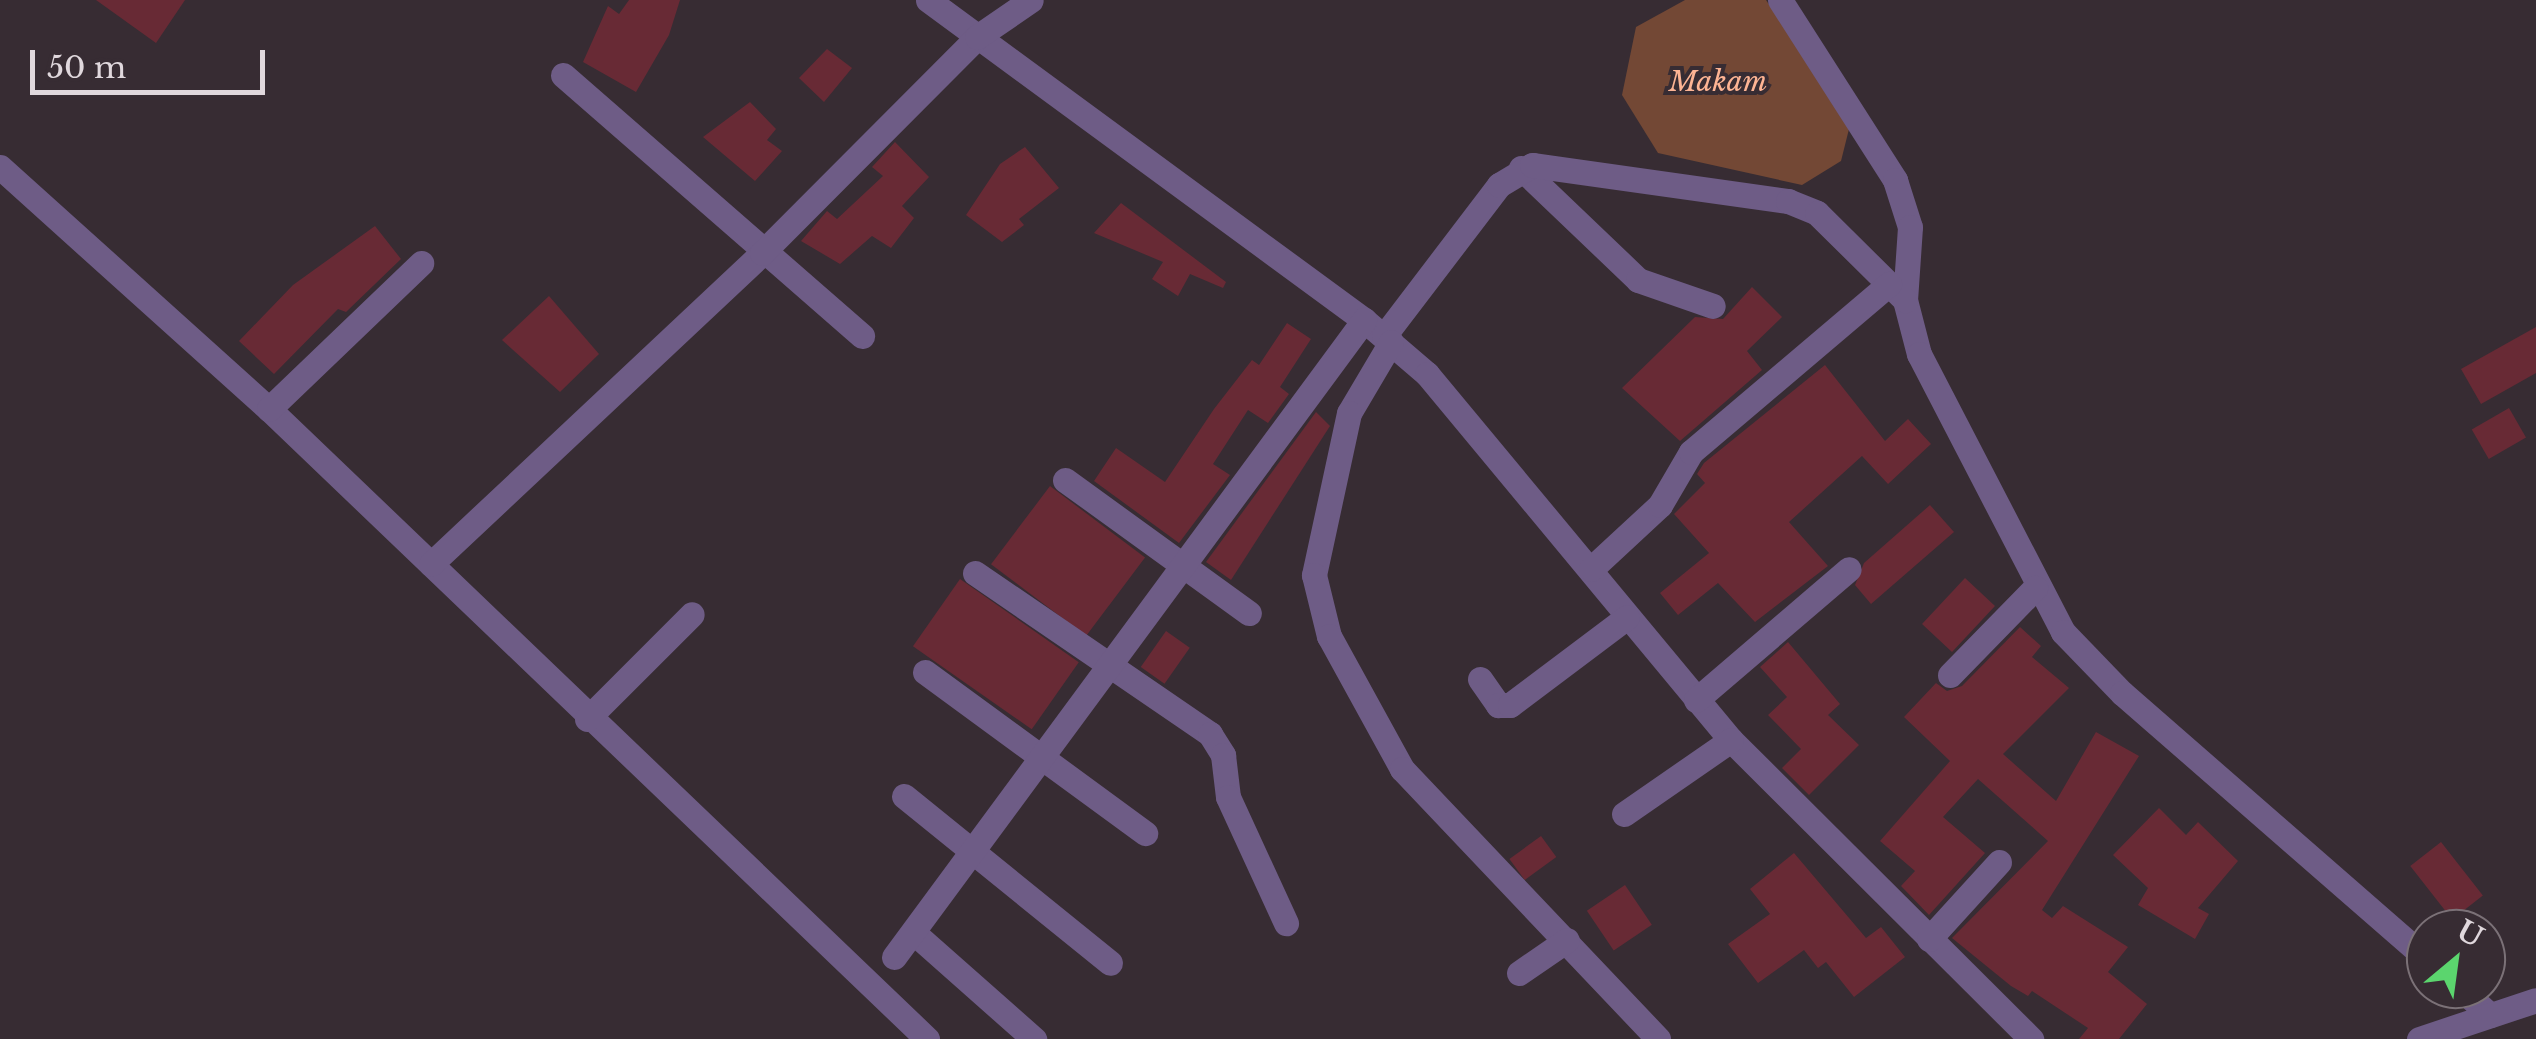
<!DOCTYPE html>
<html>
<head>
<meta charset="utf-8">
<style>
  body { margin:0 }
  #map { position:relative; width:2536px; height:1039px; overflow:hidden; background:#372c33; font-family:"Libre Baskerville",serif }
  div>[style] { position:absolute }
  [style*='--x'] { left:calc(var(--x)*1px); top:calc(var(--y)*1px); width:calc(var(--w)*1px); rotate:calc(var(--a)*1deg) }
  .green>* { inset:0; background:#734835 }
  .building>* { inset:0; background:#682a35; transform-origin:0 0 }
  .minor>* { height:25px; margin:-12.5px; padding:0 12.5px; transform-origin:12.5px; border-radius:12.5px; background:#6e5c86 }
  span { translate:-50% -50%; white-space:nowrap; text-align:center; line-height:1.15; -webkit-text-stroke:8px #372c33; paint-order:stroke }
  .park-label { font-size:28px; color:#fdb494; font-style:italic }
  .north { position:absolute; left:2406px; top:909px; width:100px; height:100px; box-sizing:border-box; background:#372c33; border:2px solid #7b7177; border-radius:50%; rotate:29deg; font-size:28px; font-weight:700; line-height:40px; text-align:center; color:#e0d8dd }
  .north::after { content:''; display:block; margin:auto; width:35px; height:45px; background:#5bd56e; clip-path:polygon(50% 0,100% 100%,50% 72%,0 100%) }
  .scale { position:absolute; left:30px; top:50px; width:235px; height:45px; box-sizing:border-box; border:5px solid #e0d8dd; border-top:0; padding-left:12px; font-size:30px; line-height:35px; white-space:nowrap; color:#e0d8dd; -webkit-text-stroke:8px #372c33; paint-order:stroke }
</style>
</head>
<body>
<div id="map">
  <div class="green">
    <div style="clip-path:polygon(1685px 0,1766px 0,1850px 125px,1841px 161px,1802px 185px,1658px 153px,1622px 95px,1636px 27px)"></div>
  </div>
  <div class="building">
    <div style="clip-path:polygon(96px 0,185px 0,156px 43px)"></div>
    <div style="clip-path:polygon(629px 0,680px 0,669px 35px,636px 92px,583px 62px,608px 6px,619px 14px)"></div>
    <div style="clip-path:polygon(827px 49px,852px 68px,824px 102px,799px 78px)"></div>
    <div style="clip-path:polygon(750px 102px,776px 129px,767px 140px,782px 151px,755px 181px,703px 137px)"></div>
    <div style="clip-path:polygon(895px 142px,929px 177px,902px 206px,914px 218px,891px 248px,872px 236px,840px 264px,801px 241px,827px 211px,837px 219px,883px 176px,872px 167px)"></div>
    <div style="clip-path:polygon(1025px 147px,1059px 188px,1019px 219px,1024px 225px,1002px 242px,966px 215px,1000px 164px)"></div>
    <div style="clip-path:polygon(1121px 203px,1226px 282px,1223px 288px,1190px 274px,1178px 296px,1152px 279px,1163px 262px,1094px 233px)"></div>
    <div style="clip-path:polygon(375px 226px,401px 259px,346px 312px,338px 309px,274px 374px,239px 341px,293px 285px)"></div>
    <div style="clip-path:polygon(1752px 287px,1782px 317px,1747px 351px,1762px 370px,1680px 441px,1622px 388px,1695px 317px,1723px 319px)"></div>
    <div style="clip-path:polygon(549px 296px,599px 354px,560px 392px,502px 340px)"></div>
    <div style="clip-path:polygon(1287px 323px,1311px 339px,1280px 387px,1289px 394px,1268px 423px,1248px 410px,1213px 464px,1230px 475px,1179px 543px,1094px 481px,1116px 448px,1165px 482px,1214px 409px,1252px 360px,1259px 365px)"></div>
    <div style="clip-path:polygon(2536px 327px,2536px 373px,2481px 404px,2461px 369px)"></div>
    <div style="clip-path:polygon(1825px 365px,1885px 441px,1908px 419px,1931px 444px,1888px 484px,1862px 456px,1789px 522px,1828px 566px,1755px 622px,1718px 583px,1678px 615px,1660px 593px,1709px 553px,1674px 514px,1705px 483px,1697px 474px,1704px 463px)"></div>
    <div style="left:2509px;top:408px;width:34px;height:43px;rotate:60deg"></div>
    <div style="clip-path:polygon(1316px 412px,1330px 426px,1231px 580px,1206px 562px)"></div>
    <div style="left:1050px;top:486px;width:119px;height:98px;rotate:37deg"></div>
    <div style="clip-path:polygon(1930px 505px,1954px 532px,1871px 604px,1855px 585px,1864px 563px)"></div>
    <div style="left:1965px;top:578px;width:41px;height:63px;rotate:43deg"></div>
    <div style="left:960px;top:579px;width:145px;height:82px;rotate:35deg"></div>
    <div style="clip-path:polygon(2020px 627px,2041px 646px,2032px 657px,2069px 688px,2003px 754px,2056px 801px,2096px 732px,2139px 756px,2042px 910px,2052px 918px,2063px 906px,2128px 947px,2108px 972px,2147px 1004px,2119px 1039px,2079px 1039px,2088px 1028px,2032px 991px,2028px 996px,2011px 986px,1952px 938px,2048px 841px,1978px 779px,1943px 817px,1985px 853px,1929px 915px,1901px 886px,1915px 871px,1880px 841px,1950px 761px,1904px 717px,1936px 683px,1947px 691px,1962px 686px)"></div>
    <div style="left:1166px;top:631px;width:29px;height:44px;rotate:35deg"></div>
    <div style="clip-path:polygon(1788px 642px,1840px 704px,1828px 715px,1859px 745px,1809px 795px,1782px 768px,1801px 749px,1768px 715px,1787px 697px,1760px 667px)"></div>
    <div style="clip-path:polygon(2159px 808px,2186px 835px,2198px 822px,2238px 861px,2198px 908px,2209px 914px,2195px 939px,2138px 905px,2148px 888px,2113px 855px)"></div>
    <div style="left:1541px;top:836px;width:26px;height:39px;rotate:54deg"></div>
    <div style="left:2441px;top:842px;width:68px;height:39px;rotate:52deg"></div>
    <div style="clip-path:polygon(1794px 853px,1866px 938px,1881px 927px,1905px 957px,1854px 997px,1826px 962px,1818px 968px,1804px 950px,1758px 983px,1728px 944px,1770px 914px,1750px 889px)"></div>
    <div style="left:1625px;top:885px;width:48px;height:46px;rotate:56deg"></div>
  </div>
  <div class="minor">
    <div style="--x:928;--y:0;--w:541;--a:36.28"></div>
    <div style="--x:1364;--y:320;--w:83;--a:40.6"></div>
    <div style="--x:1427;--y:374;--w:476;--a:50.3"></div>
    <div style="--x:1731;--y:740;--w:424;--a:44.9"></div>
    <div style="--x:1780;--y:0;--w:214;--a:57.4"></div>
    <div style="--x:1895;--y:180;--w:49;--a:72.3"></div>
    <div style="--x:1910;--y:227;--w:73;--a:93.9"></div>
    <div style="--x:1905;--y:300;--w:56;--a:75.5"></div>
    <div style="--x:1919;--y:354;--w:313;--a:62.6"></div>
    <div style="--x:2063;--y:632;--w:85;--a:46"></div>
    <div style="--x:2122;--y:693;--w:403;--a:41.1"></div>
    <div style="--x:563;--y:75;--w:397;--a:41.1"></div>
    <div style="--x:0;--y:167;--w:362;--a:42"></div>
    <div style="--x:269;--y:409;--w:911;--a:43.75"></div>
    <div style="--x:1521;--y:168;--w:162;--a:43.7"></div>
    <div style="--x:1638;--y:280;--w:79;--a:19.1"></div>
    <div style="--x:1384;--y:336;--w:190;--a:-52.7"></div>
    <div style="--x:1499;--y:185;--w:39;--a:-31"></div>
    <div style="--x:1532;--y:165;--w:259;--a:8"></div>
    <div style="--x:1788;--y:201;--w:31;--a:22"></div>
    <div style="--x:1817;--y:213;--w:124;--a:44.7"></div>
    <div style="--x:1391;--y:342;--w:82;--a:120.6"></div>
    <div style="--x:1349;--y:413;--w:166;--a:102.2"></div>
    <div style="--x:1314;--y:575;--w:63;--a:76.2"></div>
    <div style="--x:1329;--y:636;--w:152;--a:61.2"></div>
    <div style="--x:1402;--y:769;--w:372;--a:46.5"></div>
    <div style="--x:269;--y:409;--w:211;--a:-43.8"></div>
    <div style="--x:1065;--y:480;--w:227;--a:35.9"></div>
    <div style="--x:431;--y:564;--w:454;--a:-43.2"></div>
    <div style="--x:762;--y:253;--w:305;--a:-45.1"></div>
    <div style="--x:977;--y:37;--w:65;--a:-34.4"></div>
    <div style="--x:1591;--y:569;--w:94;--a:-42.8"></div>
    <div style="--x:1660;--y:505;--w:61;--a:-59.7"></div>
    <div style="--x:1691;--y:452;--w:260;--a:-40.3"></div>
    <div style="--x:975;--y:573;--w:285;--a:34.4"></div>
    <div style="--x:1210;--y:734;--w:25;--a:58"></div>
    <div style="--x:1223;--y:755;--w:42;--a:83.2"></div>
    <div style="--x:1228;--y:797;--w:139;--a:65.3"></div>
    <div style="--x:925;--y:672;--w:273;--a:36.2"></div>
    <div style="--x:1950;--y:675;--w:122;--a:-45.7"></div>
    <div style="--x:1480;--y:679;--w:32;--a:55"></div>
    <div style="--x:1498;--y:705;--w:12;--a:0"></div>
    <div style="--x:1510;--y:705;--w:146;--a:-36.9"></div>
    <div style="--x:1696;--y:700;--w:201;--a:-40.6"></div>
    <div style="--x:587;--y:719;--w:148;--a:-45"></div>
    <div style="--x:904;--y:796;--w:265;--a:39"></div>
    <div style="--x:1624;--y:814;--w:130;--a:-34.7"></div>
    <div style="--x:913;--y:932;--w:162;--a:41.5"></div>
    <div style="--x:1929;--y:939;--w:104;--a:-47.7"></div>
    <div style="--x:894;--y:957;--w:792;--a:-53.58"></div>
    <div style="--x:1519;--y:973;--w:58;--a:-34.5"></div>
    <div style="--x:2461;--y:989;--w:39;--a:42"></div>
    <div style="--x:2419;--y:1039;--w:123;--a:-18.4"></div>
  </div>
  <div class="park-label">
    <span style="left:1718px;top:82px">Makam</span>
  </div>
  <div class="north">U</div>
  <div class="scale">50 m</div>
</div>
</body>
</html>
